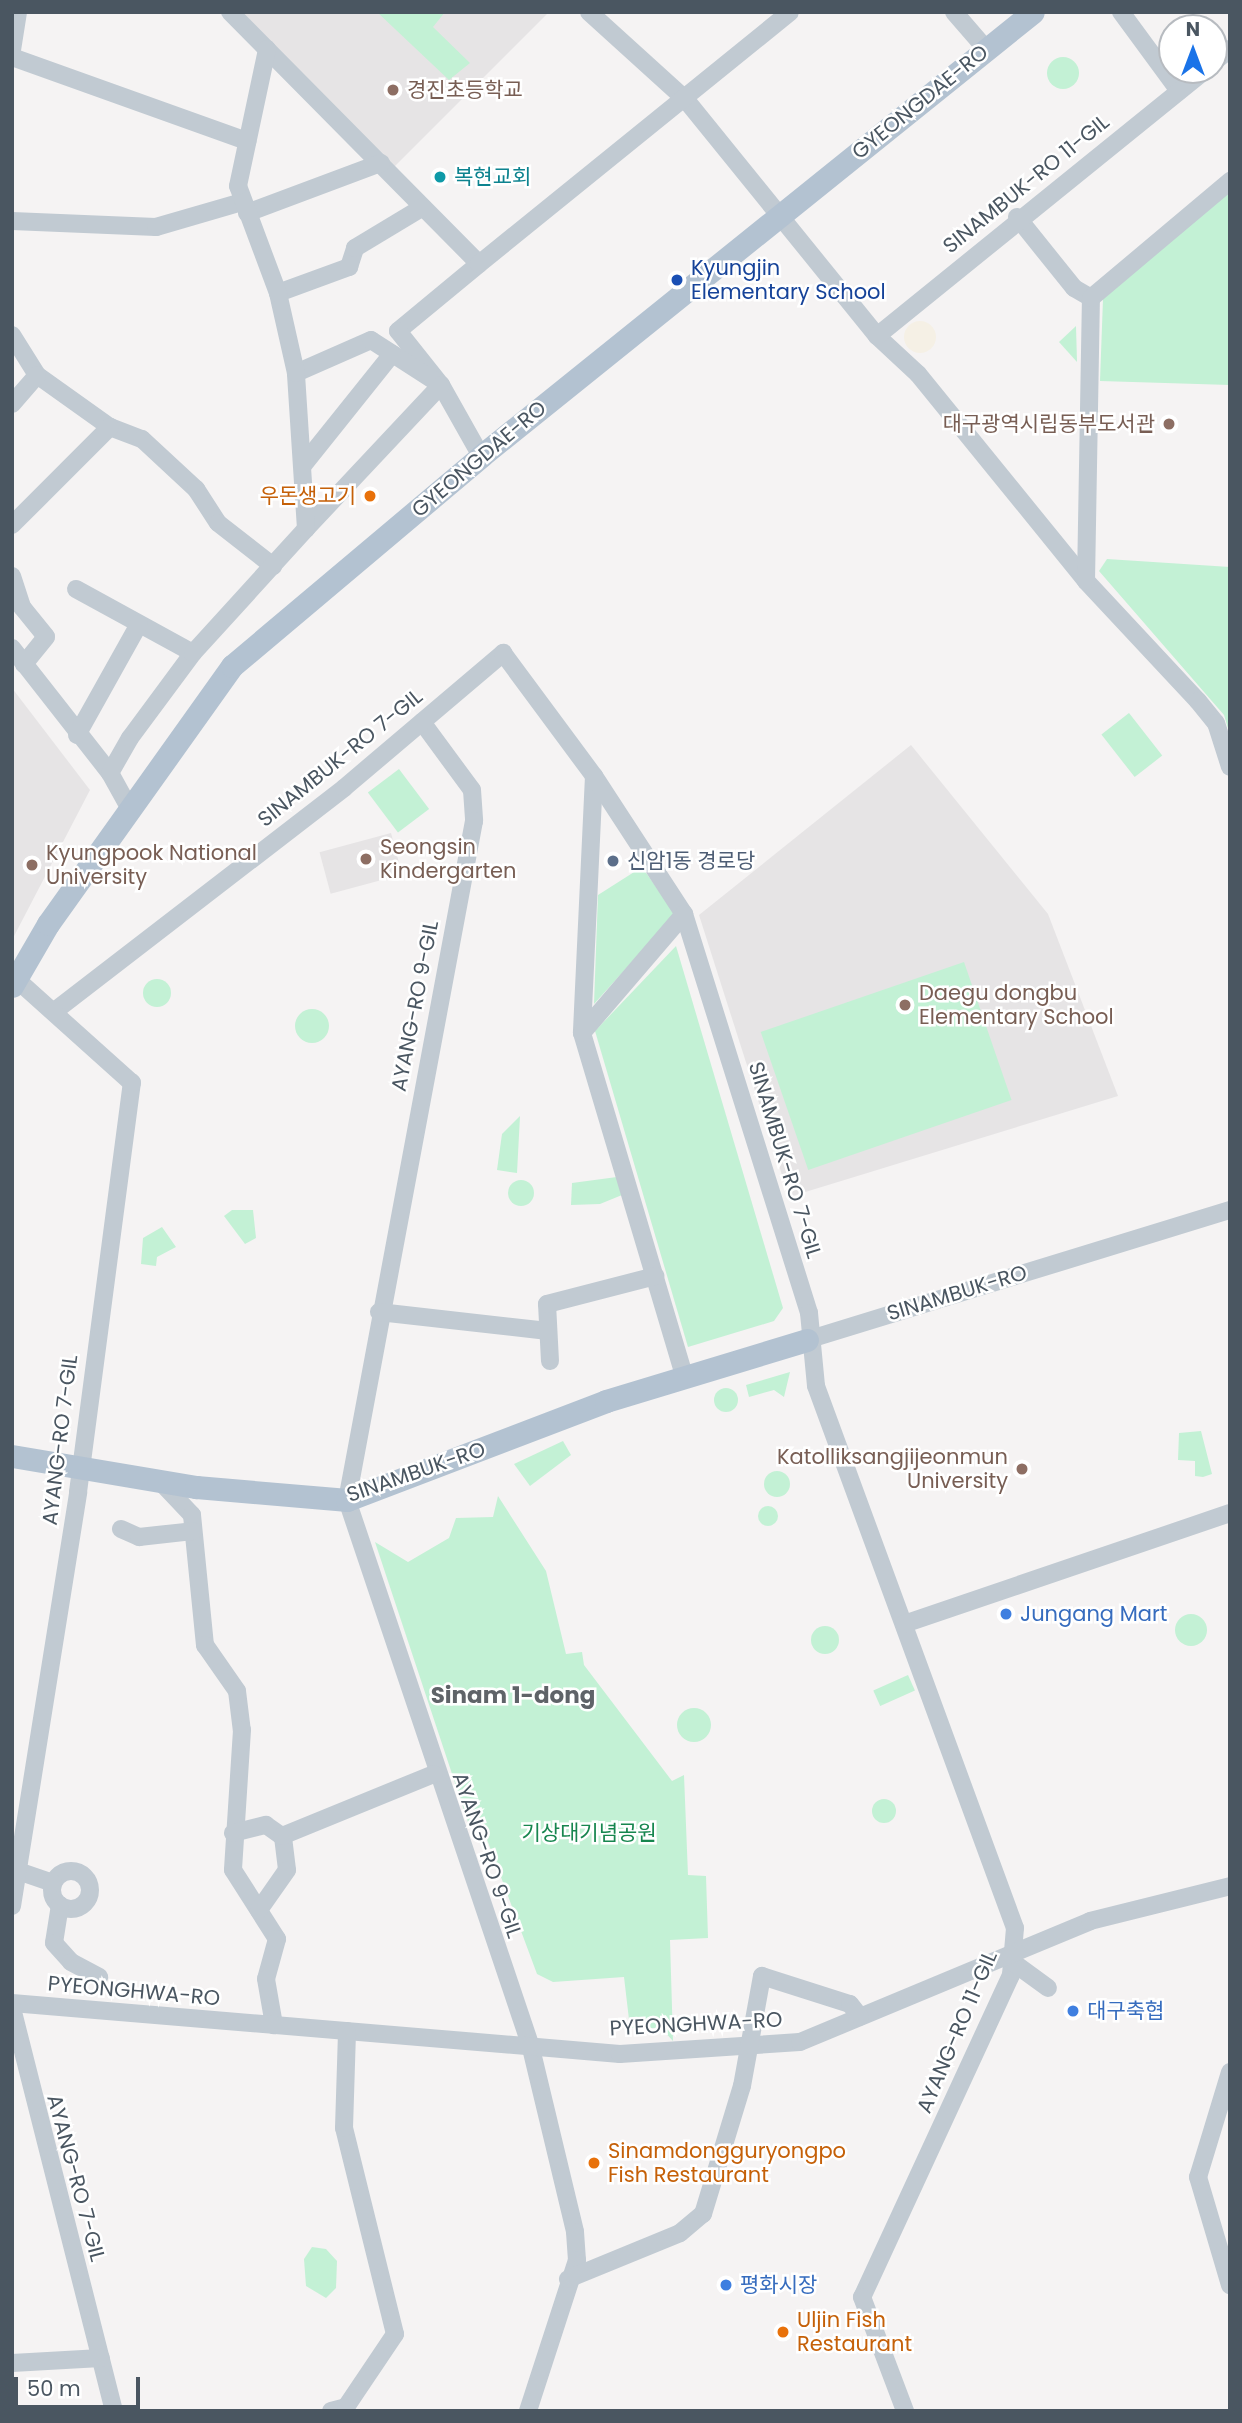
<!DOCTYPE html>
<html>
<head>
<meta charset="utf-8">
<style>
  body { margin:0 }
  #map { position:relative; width:1242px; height:2423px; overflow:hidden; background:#f5f3f3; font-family:Poppins,"Noto Sans KR",sans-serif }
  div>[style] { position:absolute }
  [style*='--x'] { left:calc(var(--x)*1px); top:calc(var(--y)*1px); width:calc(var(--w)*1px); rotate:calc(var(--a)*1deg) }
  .education>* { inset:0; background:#e6e4e5; transform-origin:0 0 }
  .green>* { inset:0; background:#c3f1d5; transform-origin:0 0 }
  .round { border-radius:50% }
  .sand>* { inset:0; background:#f5f0e5 }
  .minor>* { height:18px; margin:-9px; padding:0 9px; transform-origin:9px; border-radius:9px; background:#c1cad2 }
  .minor>.ring { margin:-9px; padding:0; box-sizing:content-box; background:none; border:18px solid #c1cad2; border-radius:50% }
  .major>* { height:23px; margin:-11.5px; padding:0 11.5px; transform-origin:11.5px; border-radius:11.5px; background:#b3c2d1 }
  .dots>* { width:19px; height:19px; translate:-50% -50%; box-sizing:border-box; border:4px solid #fff; border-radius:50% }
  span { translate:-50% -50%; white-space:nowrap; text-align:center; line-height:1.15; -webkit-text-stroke:5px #fff; paint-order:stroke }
  .education-label { font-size:21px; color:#785e54 }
  .left { translate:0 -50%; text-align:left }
  .right { translate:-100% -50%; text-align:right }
  .street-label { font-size:21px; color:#4a5661 }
  .culture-label { font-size:21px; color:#0d838f }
  .transit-label { font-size:21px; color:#164399 }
  .food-label { font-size:21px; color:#c56008 }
  .service-label { font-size:21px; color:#4e5e75 }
  .shop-label { font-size:21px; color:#366cbe }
  .park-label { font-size:21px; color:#17864f }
  .neighbourhood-label { font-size:23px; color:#5f6368; font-weight:700 }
  .frame { position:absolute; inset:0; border:14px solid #4a5661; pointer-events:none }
  .north { position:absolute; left:1158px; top:14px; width:70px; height:70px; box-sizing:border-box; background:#fff; border:2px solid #b7bbc0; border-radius:50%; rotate:0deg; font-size:19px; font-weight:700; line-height:28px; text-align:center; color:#4a5661 }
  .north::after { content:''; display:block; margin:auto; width:24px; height:32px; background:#1a73e8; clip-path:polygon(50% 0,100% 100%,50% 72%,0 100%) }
  .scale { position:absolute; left:14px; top:2377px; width:126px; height:32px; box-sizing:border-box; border:4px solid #4a5661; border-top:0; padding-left:9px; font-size:21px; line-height:24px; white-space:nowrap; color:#4a5661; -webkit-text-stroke:5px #fff; paint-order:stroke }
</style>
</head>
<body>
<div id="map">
  <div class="education">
    <div style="clip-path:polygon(235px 12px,549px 12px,394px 167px)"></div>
    <div style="clip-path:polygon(12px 688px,90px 790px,12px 940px)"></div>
    <div style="clip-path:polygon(911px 745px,1048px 914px,1118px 1096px,789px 1197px,699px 915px)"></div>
    <div style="left:391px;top:833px;width:43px;height:74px;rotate:75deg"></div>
  </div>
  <div class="green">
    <div style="clip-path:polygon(377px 12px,445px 12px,433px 27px,470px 63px,449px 80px)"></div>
    <div class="round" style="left:1047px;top:57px;width:32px;height:32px"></div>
    <div style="clip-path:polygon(1230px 189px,1230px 385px,1100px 381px,1103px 299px)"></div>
    <div style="clip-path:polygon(1076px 326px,1077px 362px,1059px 342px)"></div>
    <div style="clip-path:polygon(1107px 559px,1230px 567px,1230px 735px,1224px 715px,1099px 571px)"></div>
    <div style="left:1129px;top:713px;width:54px;height:35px;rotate:52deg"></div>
    <div style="left:399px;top:769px;width:50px;height:39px;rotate:53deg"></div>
    <div style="clip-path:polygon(642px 867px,675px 914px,594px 1004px,598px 895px)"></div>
    <div style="clip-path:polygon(676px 946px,783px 1308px,774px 1321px,688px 1347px,595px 1031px)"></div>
    <div style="left:964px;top:962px;width:146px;height:215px;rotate:71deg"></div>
    <div class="round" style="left:143px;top:979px;width:28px;height:28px"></div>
    <div class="round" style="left:295px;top:1009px;width:34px;height:34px"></div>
    <div style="clip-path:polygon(520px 1116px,517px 1173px,497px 1170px,502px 1134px)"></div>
    <div style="clip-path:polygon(617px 1177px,622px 1195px,600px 1204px,571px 1205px,572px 1183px)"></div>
    <div class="round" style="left:508px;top:1180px;width:26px;height:26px"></div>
    <div style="clip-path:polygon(232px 1210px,253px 1210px,256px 1238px,245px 1244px,224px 1216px)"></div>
    <div style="clip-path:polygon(162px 1227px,176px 1247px,157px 1257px,156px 1266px,141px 1264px,143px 1238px)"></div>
    <div style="clip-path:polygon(790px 1372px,784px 1397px,774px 1390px,749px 1397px,746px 1385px)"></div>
    <div class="round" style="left:714px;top:1388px;width:24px;height:24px"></div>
    <div style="clip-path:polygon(1201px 1431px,1212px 1474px,1203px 1477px,1195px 1476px,1195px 1461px,1178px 1460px,1179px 1433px)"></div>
    <div style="clip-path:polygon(563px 1441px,571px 1455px,530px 1486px,514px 1464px)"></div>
    <div class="round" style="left:764px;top:1471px;width:26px;height:26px"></div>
    <div style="clip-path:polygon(498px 1496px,546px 1571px,566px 1654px,582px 1652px,584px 1665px,672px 1781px,684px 1775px,688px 1875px,706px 1876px,708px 1938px,670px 1940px,673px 2041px,661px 2028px,630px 2028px,624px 1977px,553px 1982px,537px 1974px,482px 1826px,468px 1822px,375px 1542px,408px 1562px,449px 1538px,456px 1518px,493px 1517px)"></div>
    <div class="round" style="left:758px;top:1506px;width:20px;height:20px"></div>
    <div class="round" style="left:1175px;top:1614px;width:32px;height:32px"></div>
    <div class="round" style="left:811px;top:1626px;width:28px;height:28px"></div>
    <div style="left:908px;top:1675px;width:17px;height:38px;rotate:66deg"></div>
    <div class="round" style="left:677px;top:1708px;width:34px;height:34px"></div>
    <div class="round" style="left:872px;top:1799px;width:24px;height:24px"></div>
    <div style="clip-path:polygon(312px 2247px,326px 2249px,337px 2261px,336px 2288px,326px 2298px,306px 2286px,304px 2259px)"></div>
  </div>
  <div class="sand">
    <div class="round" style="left:904px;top:321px;width:32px;height:32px"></div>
  </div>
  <div class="minor">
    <div style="--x:230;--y:12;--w:354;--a:45.3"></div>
    <div style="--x:479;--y:264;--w:105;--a:140.4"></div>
    <div style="--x:398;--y:331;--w:69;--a:51.5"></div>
    <div style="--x:441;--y:385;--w:81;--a:60.6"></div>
    <div style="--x:589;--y:12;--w:131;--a:42.2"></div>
    <div style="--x:686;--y:100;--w:304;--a:51"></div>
    <div style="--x:877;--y:336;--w:56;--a:42.8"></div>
    <div style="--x:918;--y:374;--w:267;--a:50.9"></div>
    <div style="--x:1086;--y:581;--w:164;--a:47"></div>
    <div style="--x:1198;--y:701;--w:28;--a:51"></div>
    <div style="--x:1216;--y:723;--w:46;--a:72.3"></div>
    <div style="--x:954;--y:12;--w:49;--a:49.1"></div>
    <div style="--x:1121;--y:12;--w:98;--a:53.7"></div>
    <div style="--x:12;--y:50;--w:38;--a:-81"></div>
    <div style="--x:12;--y:57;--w:250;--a:19.7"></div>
    <div style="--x:1214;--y:62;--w:21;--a:-39"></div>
    <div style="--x:247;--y:213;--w:143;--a:-20.5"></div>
    <div style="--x:1017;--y:217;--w:91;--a:51.2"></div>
    <div style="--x:1074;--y:288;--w:20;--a:30"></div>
    <div style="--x:12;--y:221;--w:144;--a:2.4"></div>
    <div style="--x:156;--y:227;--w:90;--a:-16.2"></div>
    <div style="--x:479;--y:264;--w:400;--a:-39"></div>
    <div style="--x:278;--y:293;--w:76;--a:-20.1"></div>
    <div style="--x:349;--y:267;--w:20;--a:-72"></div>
    <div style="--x:355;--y:248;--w:79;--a:-31.1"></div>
    <div style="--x:12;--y:335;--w:47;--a:58"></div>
    <div style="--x:37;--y:375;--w:90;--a:35.5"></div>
    <div style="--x:110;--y:427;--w:34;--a:21"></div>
    <div style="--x:142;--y:439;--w:74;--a:42.8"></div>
    <div style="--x:196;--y:489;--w:40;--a:57.1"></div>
    <div style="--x:218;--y:523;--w:70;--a:38"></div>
    <div style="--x:877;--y:336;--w:422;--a:-39"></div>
    <div style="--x:296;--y:373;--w:82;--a:-23.7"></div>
    <div style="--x:371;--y:340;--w:83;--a:32.7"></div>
    <div style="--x:441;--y:385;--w:197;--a:133.2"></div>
    <div style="--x:12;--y:404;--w:38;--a:-49"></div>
    <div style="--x:304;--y:464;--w:141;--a:-51.3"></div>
    <div style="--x:12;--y:525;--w:139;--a:-45"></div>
    <div style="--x:12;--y:576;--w:33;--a:72"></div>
    <div style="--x:22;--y:607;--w:38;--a:51"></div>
    <div style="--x:46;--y:637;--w:35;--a:129"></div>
    <div style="--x:1086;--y:581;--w:283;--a:-89"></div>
    <div style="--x:1091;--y:298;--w:182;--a:-40.1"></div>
    <div style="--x:76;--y:589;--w:133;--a:28.7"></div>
    <div style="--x:12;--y:648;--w:159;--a:51.9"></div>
    <div style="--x:422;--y:722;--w:84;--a:53.7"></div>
    <div style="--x:472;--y:790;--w:31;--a:86"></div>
    <div style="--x:474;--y:821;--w:691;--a:100.59"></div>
    <div style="--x:347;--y:1500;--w:574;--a:71.41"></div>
    <div style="--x:530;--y:2044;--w:193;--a:76.5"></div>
    <div style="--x:575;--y:2232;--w:28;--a:86"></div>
    <div style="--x:577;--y:2260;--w:159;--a:108"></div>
    <div style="--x:77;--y:735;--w:127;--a:-60.8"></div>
    <div style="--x:594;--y:776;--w:257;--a:92.7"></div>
    <div style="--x:582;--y:1033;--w:357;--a:73.4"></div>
    <div style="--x:131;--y:811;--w:43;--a:-118.9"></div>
    <div style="--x:110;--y:773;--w:40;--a:-60.3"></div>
    <div style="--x:130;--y:738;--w:106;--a:-53.5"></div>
    <div style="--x:193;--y:653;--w:168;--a:-47.7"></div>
    <div style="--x:306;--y:529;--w:156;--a:-93.7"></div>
    <div style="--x:296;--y:373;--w:82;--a:-102.7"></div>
    <div style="--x:278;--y:293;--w:114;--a:-110.5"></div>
    <div style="--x:238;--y:186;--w:140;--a:-78"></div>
    <div style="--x:56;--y:1010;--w:364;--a:-37.6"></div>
    <div style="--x:344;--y:788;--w:209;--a:-40.3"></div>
    <div style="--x:503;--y:653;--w:153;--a:53.5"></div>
    <div style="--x:594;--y:776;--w:165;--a:56.9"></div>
    <div style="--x:684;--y:914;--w:418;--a:72.6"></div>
    <div style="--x:809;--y:1313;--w:73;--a:84.5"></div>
    <div style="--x:816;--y:1386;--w:577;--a:69.84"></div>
    <div style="--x:1015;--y:1928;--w:47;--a:94.9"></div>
    <div style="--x:1011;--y:1975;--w:355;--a:114.8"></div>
    <div style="--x:862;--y:2297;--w:122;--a:69.3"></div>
    <div style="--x:582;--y:1033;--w:157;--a:-49.4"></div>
    <div style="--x:379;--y:1312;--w:170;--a:6.4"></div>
    <div style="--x:807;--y:1340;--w:443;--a:-17.1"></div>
    <div style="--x:550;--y:1361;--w:57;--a:-93"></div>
    <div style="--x:547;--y:1304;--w:112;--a:-14.5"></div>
    <div style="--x:159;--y:1480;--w:48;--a:46.7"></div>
    <div style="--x:192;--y:1515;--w:131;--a:84.3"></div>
    <div style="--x:205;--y:1645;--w:56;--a:55.2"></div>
    <div style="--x:237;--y:1691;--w:39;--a:83"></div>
    <div style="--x:242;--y:1730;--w:140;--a:93.7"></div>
    <div style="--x:233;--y:1870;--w:82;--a:57.5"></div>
    <div style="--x:277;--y:1939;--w:41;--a:105.4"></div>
    <div style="--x:266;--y:1979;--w:47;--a:80.1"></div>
    <div style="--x:121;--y:1529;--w:20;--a:24"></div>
    <div style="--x:139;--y:1537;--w:54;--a:-6.3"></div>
    <div style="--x:904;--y:1624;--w:344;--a:-18.8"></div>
    <div style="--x:233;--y:1833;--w:34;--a:-14"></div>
    <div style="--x:266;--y:1825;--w:21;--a:35"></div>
    <div style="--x:283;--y:1837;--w:33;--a:83"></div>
    <div style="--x:287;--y:1870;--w:49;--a:125"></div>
    <div style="--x:282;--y:1836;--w:164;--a:-22.2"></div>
    <div class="ring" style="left:52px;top:1871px;width:20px;height:20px"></div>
    <div style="--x:18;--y:1871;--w:37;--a:19"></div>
    <div style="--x:60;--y:1905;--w:38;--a:99"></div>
    <div style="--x:54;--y:1943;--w:25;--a:48"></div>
    <div style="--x:71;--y:1962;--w:32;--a:28"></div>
    <div style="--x:12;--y:1906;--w:419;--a:-80.9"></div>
    <div style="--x:78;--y:1492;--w:413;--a:-82.5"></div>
    <div style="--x:132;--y:1083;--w:156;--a:-138.1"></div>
    <div style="--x:1014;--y:1963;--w:42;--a:36.3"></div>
    <div style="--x:12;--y:2003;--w:610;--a:4.79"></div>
    <div style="--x:620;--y:2054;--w:180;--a:-3.8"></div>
    <div style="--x:800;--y:2042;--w:314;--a:-22.6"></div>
    <div style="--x:1090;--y:1921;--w:144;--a:-14"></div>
    <div style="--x:12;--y:2008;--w:416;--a:75.8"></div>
    <div style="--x:1230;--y:2072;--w:110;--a:106.9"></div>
    <div style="--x:1198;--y:2177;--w:113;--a:73.5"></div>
    <div style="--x:568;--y:2279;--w:121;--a:-22.3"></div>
    <div style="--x:680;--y:2233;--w:30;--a:-40"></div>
    <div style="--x:703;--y:2214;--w:134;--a:-73.1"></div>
    <div style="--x:742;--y:2086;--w:112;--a:-79.7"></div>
    <div style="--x:762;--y:1976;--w:92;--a:17.7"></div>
    <div style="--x:850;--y:2004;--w:16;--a:52"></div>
    <div style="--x:12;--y:2363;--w:89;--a:-3.2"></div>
    <div style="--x:331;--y:2411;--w:16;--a:-15"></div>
    <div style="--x:346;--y:2407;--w:88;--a:-56.1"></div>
    <div style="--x:395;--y:2334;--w:212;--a:-103.9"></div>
    <div style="--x:344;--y:2128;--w:97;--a:-88.2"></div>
  </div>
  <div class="major">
    <div style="--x:12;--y:986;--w:72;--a:-59.9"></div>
    <div style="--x:48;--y:924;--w:317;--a:-54.5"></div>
    <div style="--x:232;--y:666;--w:326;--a:-40.1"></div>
    <div style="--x:481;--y:456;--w:708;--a:-38.81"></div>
    <div style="--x:12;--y:1456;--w:187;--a:9.6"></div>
    <div style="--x:196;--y:1487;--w:152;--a:4.9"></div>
    <div style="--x:347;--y:1500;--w:277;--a:-20.9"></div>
    <div style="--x:606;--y:1401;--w:210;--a:-16.9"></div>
  </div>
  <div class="dots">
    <div style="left:393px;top:90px;background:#8d6e63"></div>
    <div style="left:440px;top:177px;background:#0f9aa8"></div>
    <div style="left:677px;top:280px;background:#1a4fb4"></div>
    <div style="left:1169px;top:424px;background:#8d6e63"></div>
    <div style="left:370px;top:496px;background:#e8710a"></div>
    <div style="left:366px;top:859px;background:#8d6e63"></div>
    <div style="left:613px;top:861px;background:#5c6f8a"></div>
    <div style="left:32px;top:865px;background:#8d6e63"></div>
    <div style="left:905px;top:1005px;background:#8d6e63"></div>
    <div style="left:1022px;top:1469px;background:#8d6e63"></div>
    <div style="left:1006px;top:1614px;background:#3f7fe0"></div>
    <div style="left:1073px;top:2011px;background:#3f7fe0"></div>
    <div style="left:594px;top:2163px;background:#e8710a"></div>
    <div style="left:726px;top:2285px;background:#3f7fe0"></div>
    <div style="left:783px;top:2332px;background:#e8710a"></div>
  </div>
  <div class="education-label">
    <span class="left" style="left:407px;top:90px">경진초등학교</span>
    <span class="right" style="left:1155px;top:424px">대구광역시립동부도서관</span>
    <span class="left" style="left:380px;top:859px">Seongsin<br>Kindergarten</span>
    <span class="left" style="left:46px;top:865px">Kyungpook National<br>University</span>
    <span class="left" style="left:919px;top:1005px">Daegu dongbu<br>Elementary School</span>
    <span class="right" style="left:1008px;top:1469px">Katolliksangjijeonmun<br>University</span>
  </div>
  <div class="street-label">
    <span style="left:920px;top:102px;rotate:-39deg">GYEONGDAE-RO</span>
    <span style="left:1026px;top:184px;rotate:-39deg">SINAMBUK-RO 11-GIL</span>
    <span style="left:479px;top:459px;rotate:-40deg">GYEONGDAE-RO</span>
    <span style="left:340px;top:758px;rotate:-39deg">SINAMBUK-RO 7-GIL</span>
    <span style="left:415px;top:1006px;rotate:-79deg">AYANG-RO 9-GIL</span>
    <span style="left:785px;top:1160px;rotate:73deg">SINAMBUK-RO 7-GIL</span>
    <span style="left:957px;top:1293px;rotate:-17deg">SINAMBUK-RO</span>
    <span style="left:60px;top:1440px;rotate:-83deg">AYANG-RO 7-GIL</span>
    <span style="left:416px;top:1472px;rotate:-19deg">SINAMBUK-RO</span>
    <span style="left:487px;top:1855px;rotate:71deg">AYANG-RO 9-GIL</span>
    <span style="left:134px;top:1991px;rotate:5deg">PYEONGHWA-RO</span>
    <span style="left:696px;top:2024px;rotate:-3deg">PYEONGHWA-RO</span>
    <span style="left:957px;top:2032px;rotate:-67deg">AYANG-RO 11-GIL</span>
    <span style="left:76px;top:2178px;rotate:75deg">AYANG-RO 7-GIL</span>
  </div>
  <div class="culture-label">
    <span class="left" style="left:454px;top:177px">복현교회</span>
  </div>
  <div class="transit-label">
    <span class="left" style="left:691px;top:280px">Kyungjin<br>Elementary School</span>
  </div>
  <div class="food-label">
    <span class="right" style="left:356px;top:496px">우돈생고기</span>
    <span class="left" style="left:608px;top:2163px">Sinamdongguryongpo<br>Fish Restaurant</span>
    <span class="left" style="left:797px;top:2332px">Uljin Fish<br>Restaurant</span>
  </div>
  <div class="service-label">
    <span class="left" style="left:627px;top:861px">신암1동 경로당</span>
  </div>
  <div class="shop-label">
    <span class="left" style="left:1020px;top:1614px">Jungang Mart</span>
    <span class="left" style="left:1087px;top:2011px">대구축협</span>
    <span class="left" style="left:740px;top:2285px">평화시장</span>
  </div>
  <div class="park-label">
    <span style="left:589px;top:1833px">기상대기념공원</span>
  </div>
  <div class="neighbourhood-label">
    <span style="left:513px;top:1695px">Sinam 1-dong</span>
  </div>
  <div class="frame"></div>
  <div class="north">N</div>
  <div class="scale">50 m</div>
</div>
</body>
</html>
